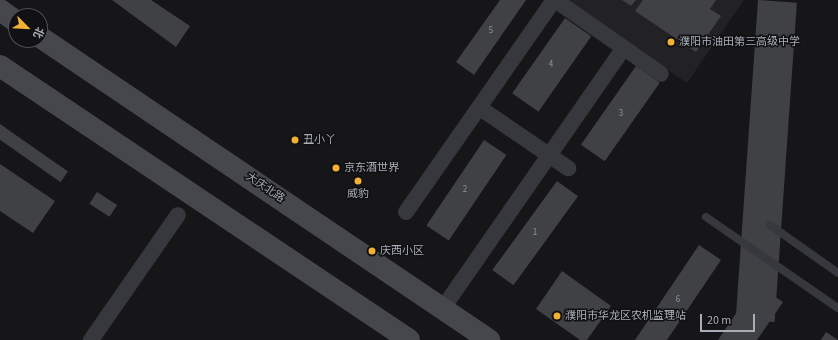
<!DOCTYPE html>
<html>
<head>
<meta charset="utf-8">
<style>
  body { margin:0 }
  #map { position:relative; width:838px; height:340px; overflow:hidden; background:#161618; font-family:"Source Sans 3","Noto Sans SC",sans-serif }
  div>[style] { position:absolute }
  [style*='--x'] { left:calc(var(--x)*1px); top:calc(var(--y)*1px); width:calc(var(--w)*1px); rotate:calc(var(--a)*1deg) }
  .built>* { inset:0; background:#222225 }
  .building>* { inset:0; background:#404145; transform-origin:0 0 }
  .lane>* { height:8px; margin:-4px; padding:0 4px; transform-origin:4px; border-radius:4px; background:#37383d }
  .street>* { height:16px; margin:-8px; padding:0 8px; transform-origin:8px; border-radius:8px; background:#37383d }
  .secondary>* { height:22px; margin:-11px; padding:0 11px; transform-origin:11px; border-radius:11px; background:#45474d }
  .dots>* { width:11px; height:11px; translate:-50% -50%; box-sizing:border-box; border:2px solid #111113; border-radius:50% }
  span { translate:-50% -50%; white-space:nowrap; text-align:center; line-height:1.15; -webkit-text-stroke:3px #111113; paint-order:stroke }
  .number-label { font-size:9px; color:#8e929b }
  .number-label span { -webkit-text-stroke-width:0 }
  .poi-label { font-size:11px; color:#a8adb8 }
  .left { translate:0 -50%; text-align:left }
  .street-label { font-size:11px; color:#a8adb8 }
  .north { position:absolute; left:8px; top:8px; width:40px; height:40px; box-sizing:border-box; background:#111113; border:1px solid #4d4f55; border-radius:50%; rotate:114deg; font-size:11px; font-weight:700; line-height:16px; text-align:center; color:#a8adb8 }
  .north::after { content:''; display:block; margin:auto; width:14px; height:18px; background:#f2b134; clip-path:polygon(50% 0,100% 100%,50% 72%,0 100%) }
  .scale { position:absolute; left:700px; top:314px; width:55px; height:18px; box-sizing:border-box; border:2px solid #a8adb8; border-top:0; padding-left:5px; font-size:12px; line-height:14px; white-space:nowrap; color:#a8adb8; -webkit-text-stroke:3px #111113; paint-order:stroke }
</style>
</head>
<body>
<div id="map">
  <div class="built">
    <div style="clip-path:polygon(566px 0,744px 0,687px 83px)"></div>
  </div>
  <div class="building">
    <div style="clip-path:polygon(112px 0,151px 0,190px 26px,176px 47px)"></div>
    <div style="clip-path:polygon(500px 0,526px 0,474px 75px,456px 62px)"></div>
    <div style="clip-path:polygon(622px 0,636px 0,631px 6px)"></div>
    <div style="clip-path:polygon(643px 0,716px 0,710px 9px,721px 16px,696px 52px,635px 11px)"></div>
    <div style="left:758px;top:0;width:39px;height:320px;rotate:4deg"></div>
    <div style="left:565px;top:18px;width:32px;height:92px;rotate:35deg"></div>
    <div style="left:636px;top:66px;width:29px;height:96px;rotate:35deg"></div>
    <div style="left:0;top:124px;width:83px;height:13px;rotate:35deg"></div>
    <div style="left:484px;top:140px;width:27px;height:103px;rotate:34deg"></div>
    <div style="clip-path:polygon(0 164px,55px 201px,33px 233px,0 211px)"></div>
    <div style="left:557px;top:181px;width:26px;height:110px;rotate:36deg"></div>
    <div style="left:97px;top:192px;width:24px;height:14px;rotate:33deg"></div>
    <div style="clip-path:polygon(699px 245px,721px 260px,667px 340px,635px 340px)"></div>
    <div style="clip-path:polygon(562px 271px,611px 306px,587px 340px,580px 340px,536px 309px)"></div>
    <div style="clip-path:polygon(756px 284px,783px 302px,757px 340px,718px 340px)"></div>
    <div style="clip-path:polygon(826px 332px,838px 340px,821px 340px)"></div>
  </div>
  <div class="lane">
    <div style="--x:706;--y:217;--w:160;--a:34.6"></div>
    <div style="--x:770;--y:225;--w:83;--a:35.2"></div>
  </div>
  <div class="street">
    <div style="--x:555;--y:0;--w:129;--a:34.9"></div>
    <div style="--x:480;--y:108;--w:107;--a:34.3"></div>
    <div style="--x:406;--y:212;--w:259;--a:-55.1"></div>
    <div style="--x:443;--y:308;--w:317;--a:-55.2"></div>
    <div style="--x:91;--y:340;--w:152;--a:-55.2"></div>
  </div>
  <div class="secondary">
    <div style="--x:0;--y:10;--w:19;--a:35"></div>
    <div style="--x:40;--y:37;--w:542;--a:34.01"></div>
    <div style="--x:0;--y:66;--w:492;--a:33.8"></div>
  </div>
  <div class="dots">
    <div style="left:671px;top:42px;background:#f2b134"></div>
    <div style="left:295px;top:140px;background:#f2b134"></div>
    <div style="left:336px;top:168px;background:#f2b134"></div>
    <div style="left:358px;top:181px;background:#f2b134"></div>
    <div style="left:372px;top:251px;background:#f2b134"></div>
    <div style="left:557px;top:316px;background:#f2b134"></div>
  </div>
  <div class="number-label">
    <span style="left:491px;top:31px">5</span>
    <span style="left:551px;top:65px">4</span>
    <span style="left:621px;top:114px">3</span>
    <span style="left:465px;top:190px">2</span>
    <span style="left:535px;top:233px">1</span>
    <span style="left:678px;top:300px">6</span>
  </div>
  <div class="poi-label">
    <span class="left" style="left:679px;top:42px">濮阳市油田第三高级中学</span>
    <span class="left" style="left:303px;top:140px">丑小丫</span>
    <span class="left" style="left:344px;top:168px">京东酒世界</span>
    <span style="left:358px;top:194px">威豹</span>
    <span class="left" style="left:380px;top:251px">庆西小区</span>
    <span class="left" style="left:565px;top:316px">濮阳市华龙区农机监理站</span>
  </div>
  <div class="street-label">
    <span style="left:265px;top:188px;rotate:34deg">大庆北路</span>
  </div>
  <div class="north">北</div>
  <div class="scale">20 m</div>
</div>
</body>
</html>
